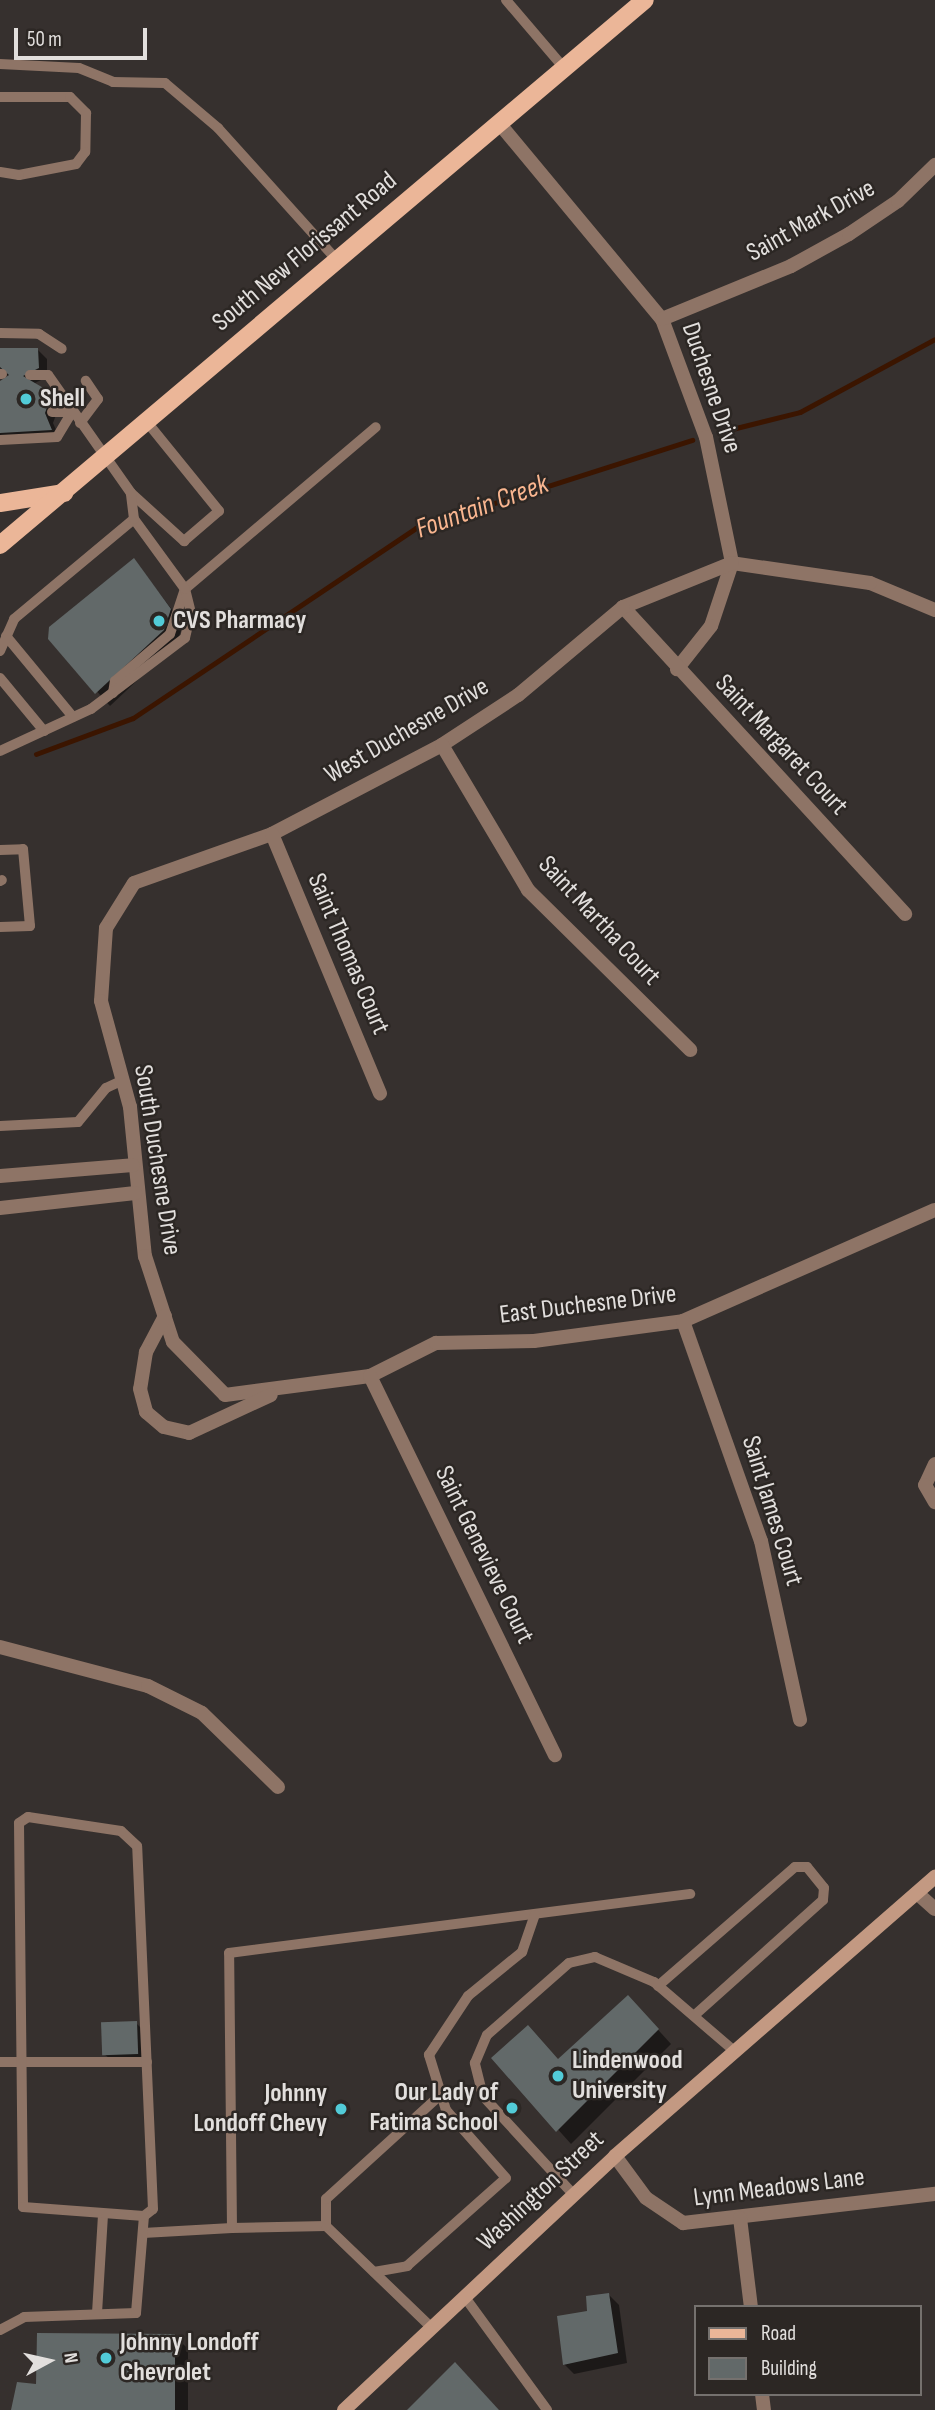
<!DOCTYPE html>
<html>
<head>
<meta charset="utf-8">
<style>
  body { margin:0 }
  #map { position:relative; width:935px; height:2410px; overflow:hidden; background:#36302e; font-family:"Sofia Sans Condensed",sans-serif }
  div>[style] { position:absolute }
  [style*='--x'] { left:calc(var(--x)*1px); top:calc(var(--y)*1px); width:calc(var(--w)*1px); rotate:calc(var(--a)*1deg) }
  .shadow>* { inset:0; background:#0007 }
  .stream>* { height:5px; margin:-2.5px; padding:0 2.5px; transform-origin:2.5px; border-radius:2.5px; background:#3b1500 }
  .building>* { inset:0; background:#626969; transform-origin:0 0 }
  .lane>* { height:10px; margin:-5px; padding:0 5px; transform-origin:5px; border-radius:5px; background:#8e7466 }
  .street>* { height:14px; margin:-7px; padding:0 7px; transform-origin:7px; border-radius:7px; background:#8e7466 }
  .secondary>* { height:14px; margin:-7px; padding:0 7px; transform-origin:7px; border-radius:7px; background:#c39982 }
  .primary>* { height:18px; margin:-9px; padding:0 9px; transform-origin:9px; border-radius:9px; background:#ebb698 }
  .dots>* { width:19px; height:19px; translate:-50% -50%; box-sizing:border-box; border:4px solid #2c2724; border-radius:50% }
  span { translate:-50% -50%; white-space:nowrap; text-align:center; line-height:1.15; -webkit-text-stroke:5px #2c2724; paint-order:stroke }
  .street-label { font-size:26px; color:#e2dfdd }
  .poi-label { font-size:26px; color:#e2dfdd; font-weight:700 }
  .left { translate:0 -50%; text-align:left }
  .right { translate:-100% -50%; text-align:right }
  .water-label { font-size:28px; color:#fab690; font-style:italic }
  .legend { position:absolute; left:694px; top:2305px; width:228px; height:91px; box-sizing:border-box; background:#2c2724; border:2px solid #75716e; margin:0; padding:9px 12px; list-style:none; font-size:21px; color:#e2dfdd }
  .legend li { display:flex; align-items:center; gap:14px; height:35px }
  .legend b { width:35px; border:2px solid #75716e }
  .north { position:absolute; left:14px; top:2326px; width:70px; height:70px; -webkit-text-stroke:5px #2c2724; paint-order:stroke; rotate:82deg; font-size:19px; font-weight:700; line-height:28px; text-align:center; color:#e2dfdd }
  .north::after { content:''; display:block; margin:auto; width:24px; height:32px; background:#e2dfdd; clip-path:polygon(50% 0,100% 100%,50% 72%,0 100%) }
  .scale { position:absolute; left:14px; top:28px; width:133px; height:32px; box-sizing:border-box; border:4px solid #e2dfdd; border-top:0; padding-left:9px; font-size:21px; line-height:24px; white-space:nowrap; color:#e2dfdd; -webkit-text-stroke:5px #2c2724; paint-order:stroke }
</style>
</head>
<body>
<div id="map">
  <div class="shadow">
    <div style="clip-path:polygon(0 350px,38px 350px,47px 359px,47px 377px,33px 384px,60px 404px,53px 423px,60px 439px,0 443px,0 383px,9px 377px,0 368px)"></div>
    <div style="clip-path:polygon(134px 560px,183px 624px,177px 643px,110px 706px,50px 639px)"></div>
    <div style="clip-path:polygon(641px 2011px,671px 2044px,571px 2144px,494px 2058px,558px 2061px)"></div>
    <div style="clip-path:polygon(136px 2023px,142px 2029px,144px 2060px,110px 2059px,103px 2053px)"></div>
    <div style="clip-path:polygon(609px 2295px,619px 2305px,627px 2363px,574px 2374px,564px 2364px)"></div>
    <div style="clip-path:polygon(174px 2335px,188px 2349px,188px 2410px,14px 2410px,38px 2386px)"></div>
  </div>
  <div class="stream">
    <div style="--x:720;--y:432;--w:82;--a:-14"></div>
    <div style="--x:800;--y:412;--w:153;--a:-28.4"></div>
    <div style="--x:36;--y:754;--w:103;--a:-20.4"></div>
    <div style="--x:133;--y:718;--w:341;--a:-33.9"></div>
    <div style="--x:416;--y:528;--w:290;--a:-17.7"></div>
  </div>
  <div class="building">
    <div style="clip-path:polygon(0 348px,38px 348px,39px 368px,23px 376px,52px 393px,45px 413px,52px 430px,0 433px,0 381px,9px 375px,0 367px)"></div>
    <div style="clip-path:polygon(134px 558px,171px 609px,164px 630px,95px 694px,48px 639px,49px 627px)"></div>
    <div style="clip-path:polygon(628px 1995px,659px 2029px,556px 2132px,491px 2058px,528px 2025px,558px 2059px)"></div>
    <div style="left:137px;top:2021px;width:33px;height:36px;rotate:88deg"></div>
    <div style="clip-path:polygon(609px 2293px,618px 2353px,563px 2365px,557px 2316px,587px 2311px,586px 2296px)"></div>
    <div style="clip-path:polygon(37px 2333px,175px 2334px,175px 2410px,11px 2410px,17px 2382px,36px 2384px)"></div>
    <div style="clip-path:polygon(455px 2362px,499px 2410px,407px 2410px)"></div>
  </div>
  <div class="lane">
    <div style="--x:506;--y:0;--w:89;--a:49.5"></div>
    <div style="--x:0;--y:64;--w:79;--a:2.9"></div>
    <div style="--x:79;--y:68;--w:37;--a:22"></div>
    <div style="--x:113;--y:82;--w:52;--a:1.1"></div>
    <div style="--x:165;--y:83;--w:70;--a:40.3"></div>
    <div style="--x:218;--y:128;--w:178;--a:48"></div>
    <div style="--x:0;--y:97;--w:70;--a:0"></div>
    <div style="--x:70;--y:97;--w:23;--a:45"></div>
    <div style="--x:86;--y:113;--w:39;--a:91"></div>
    <div style="--x:85;--y:152;--w:15;--a:127"></div>
    <div style="--x:76;--y:164;--w:58;--a:169.1"></div>
    <div style="--x:19;--y:175;--w:19;--a:-171"></div>
    <div style="--x:0;--y:333;--w:39;--a:1"></div>
    <div style="--x:39;--y:334;--w:27;--a:33"></div>
    <div style="--x:0;--y:374;--w:2;--a:0"></div>
    <div style="--x:80;--y:423;--w:30;--a:-53"></div>
    <div style="--x:98;--y:399;--w:22;--a:-124"></div>
    <div style="--x:0;--y:440;--w:57;--a:-3"></div>
    <div style="--x:57;--y:437;--w:29;--a:-59"></div>
    <div style="--x:72;--y:412;--w:20;--a:180"></div>
    <div style="--x:131;--y:493;--w:72;--a:42.2"></div>
    <div style="--x:184;--y:541;--w:46;--a:-40.6"></div>
    <div style="--x:219;--y:511;--w:116;--a:-129"></div>
    <div style="--x:6;--y:636;--w:105;--a:50.4"></div>
    <div style="--x:0;--y:651;--w:35;--a:-66"></div>
    <div style="--x:14;--y:619;--w:156;--a:-39.8"></div>
    <div style="--x:0;--y:678;--w:69;--a:50.3"></div>
    <div style="--x:113;--y:693;--w:12;--a:-81"></div>
    <div style="--x:115;--y:681;--w:72;--a:-40.5"></div>
    <div style="--x:170;--y:634;--w:47;--a:-71.6"></div>
    <div style="--x:185;--y:589;--w:250;--a:-40.3"></div>
    <div style="--x:0;--y:751;--w:100;--a:-24.8"></div>
    <div style="--x:91;--y:709;--w:118;--a:-37.1"></div>
    <div style="--x:185;--y:638;--w:26;--a:-77"></div>
    <div style="--x:191;--y:613;--w:25;--a:-104"></div>
    <div style="--x:185;--y:589;--w:87;--a:-126.1"></div>
    <div style="--x:134;--y:519;--w:26;--a:-97"></div>
    <div style="--x:131;--y:493;--w:144;--a:-125.1"></div>
    <div style="--x:48;--y:375;--w:18;--a:180"></div>
    <div style="--x:0;--y:850;--w:23;--a:-2"></div>
    <div style="--x:23;--y:849;--w:77;--a:84.8"></div>
    <div style="--x:30;--y:926;--w:30;--a:178"></div>
    <div style="--x:0;--y:881;--w:2;--a:-27"></div>
    <div style="--x:0;--y:1126;--w:78;--a:-2.9"></div>
    <div style="--x:78;--y:1122;--w:44;--a:-50.5"></div>
    <div style="--x:106;--y:1088;--w:19;--a:-25"></div>
    <div style="--x:658;--y:1986;--w:181;--a:-41"></div>
    <div style="--x:795;--y:1867;--w:12;--a:0"></div>
    <div style="--x:807;--y:1867;--w:27;--a:51"></div>
    <div style="--x:824;--y:1888;--w:12;--a:95"></div>
    <div style="--x:823;--y:1900;--w:172;--a:138.1"></div>
    <div style="--x:0;--y:2062;--w:147;--a:0"></div>
    <div style="--x:573;--y:2194;--w:133;--a:-132.6"></div>
    <div style="--x:483;--y:2096;--w:34;--a:-104"></div>
    <div style="--x:475;--y:2063;--w:30;--a:-67"></div>
    <div style="--x:487;--y:2035;--w:109;--a:-41.3"></div>
    <div style="--x:569;--y:1963;--w:27;--a:-13"></div>
    <div style="--x:595;--y:1957;--w:64;--a:23"></div>
    <div style="--x:654;--y:1982;--w:104;--a:40.7"></div>
    <div style="--x:326;--y:2226;--w:144;--a:43.9"></div>
    <div style="--x:232;--y:2228;--w:94;--a:-1.2"></div>
    <div style="--x:326;--y:2226;--w:27;--a:-90"></div>
    <div style="--x:326;--y:2199;--w:151;--a:-42.3"></div>
    <div style="--x:143;--y:2233;--w:89;--a:-3.2"></div>
    <div style="--x:232;--y:2228;--w:275;--a:-90.6"></div>
    <div style="--x:229;--y:1953;--w:465;--a:-7.3"></div>
    <div style="--x:374;--y:2272;--w:34;--a:-10"></div>
    <div style="--x:407;--y:2266;--w:132;--a:-41.6"></div>
    <div style="--x:506;--y:2178;--w:91;--a:-131.4"></div>
    <div style="--x:446;--y:2110;--w:58;--a:-107.2"></div>
    <div style="--x:429;--y:2055;--w:71;--a:-56.5"></div>
    <div style="--x:468;--y:1996;--w:70;--a:-39.2"></div>
    <div style="--x:522;--y:1952;--w:39;--a:-71"></div>
    <div style="--x:464;--y:2296;--w:141;--a:53.9"></div>
    <div style="--x:97;--y:2313;--w:99;--a:-86.5"></div>
    <div style="--x:0;--y:2330;--w:27;--a:-28"></div>
    <div style="--x:24;--y:2317;--w:112;--a:-2"></div>
    <div style="--x:136;--y:2313;--w:97;--a:-85.3"></div>
    <div style="--x:144;--y:2216;--w:11;--a:-38"></div>
    <div style="--x:153;--y:2209;--w:363;--a:-92.5"></div>
    <div style="--x:137;--y:1846;--w:22;--a:-137"></div>
    <div style="--x:121;--y:1831;--w:94;--a:-171.4"></div>
    <div style="--x:28;--y:1817;--w:11;--a:146"></div>
    <div style="--x:19;--y:1823;--w:384;--a:89.4"></div>
    <div style="--x:23;--y:2207;--w:121;--a:4.3"></div>
  </div>
  <div class="street">
    <div style="--x:499;--y:123;--w:255;--a:50.3"></div>
    <div style="--x:662;--y:319;--w:126;--a:69.6"></div>
    <div style="--x:706;--y:437;--w:129;--a:78.3"></div>
    <div style="--x:732;--y:563;--w:66;--a:108.4"></div>
    <div style="--x:711;--y:626;--w:55;--a:128.3"></div>
    <div style="--x:662;--y:319;--w:139;--a:-22.3"></div>
    <div style="--x:791;--y:266;--w:66;--a:-28.9"></div>
    <div style="--x:849;--y:234;--w:59;--a:-34"></div>
    <div style="--x:898;--y:201;--w:52;--a:-44.2"></div>
    <div style="--x:623;--y:607;--w:417;--a:47.4"></div>
    <div style="--x:935;--y:610;--w:70;--a:-157.4"></div>
    <div style="--x:870;--y:583;--w:139;--a:-171.8"></div>
    <div style="--x:732;--y:563;--w:118;--a:158"></div>
    <div style="--x:623;--y:607;--w:137;--a:140"></div>
    <div style="--x:518;--y:695;--w:91;--a:146.7"></div>
    <div style="--x:442;--y:745;--w:192;--a:152.4"></div>
    <div style="--x:272;--y:834;--w:146;--a:160.5"></div>
    <div style="--x:134;--y:883;--w:53;--a:121.9"></div>
    <div style="--x:106;--y:928;--w:73;--a:93.9"></div>
    <div style="--x:101;--y:1001;--w:110;--a:74.7"></div>
    <div style="--x:130;--y:1107;--w:150;--a:84.3"></div>
    <div style="--x:145;--y:1256;--w:90;--a:72"></div>
    <div style="--x:173;--y:1342;--w:74;--a:45.5"></div>
    <div style="--x:225;--y:1395;--w:146;--a:-7.5"></div>
    <div style="--x:370;--y:1376;--w:74;--a:-26.6"></div>
    <div style="--x:436;--y:1343;--w:98;--a:-1.2"></div>
    <div style="--x:534;--y:1341;--w:150;--a:-7.6"></div>
    <div style="--x:683;--y:1321;--w:275;--a:-23.8"></div>
    <div style="--x:442;--y:745;--w:169;--a:59.3"></div>
    <div style="--x:528;--y:890;--w:228;--a:44.6"></div>
    <div style="--x:272;--y:834;--w:281;--a:67.4"></div>
    <div style="--x:0;--y:1176;--w:133;--a:-4.7"></div>
    <div style="--x:0;--y:1208;--w:136;--a:-6.3"></div>
    <div style="--x:165;--y:1316;--w:41;--a:117.8"></div>
    <div style="--x:146;--y:1352;--w:37;--a:99"></div>
    <div style="--x:140;--y:1389;--w:24;--a:75"></div>
    <div style="--x:146;--y:1412;--w:23;--a:40"></div>
    <div style="--x:164;--y:1427;--w:26;--a:13"></div>
    <div style="--x:189;--y:1433;--w:90;--a:-24.9"></div>
    <div style="--x:683;--y:1321;--w:233;--a:70.5"></div>
    <div style="--x:761;--y:1541;--w:183;--a:77.7"></div>
    <div style="--x:370;--y:1376;--w:422;--a:64"></div>
    <div style="--x:935;--y:1464;--w:23;--a:115"></div>
    <div style="--x:925;--y:1485;--w:20;--a:60"></div>
    <div style="--x:0;--y:1647;--w:153;--a:14.8"></div>
    <div style="--x:148;--y:1686;--w:60;--a:26.6"></div>
    <div style="--x:202;--y:1713;--w:106;--a:44.2"></div>
    <div style="--x:917;--y:1893;--w:24;--a:42"></div>
    <div style="--x:615;--y:2156;--w:52;--a:53.6"></div>
    <div style="--x:646;--y:2198;--w:45;--a:34"></div>
    <div style="--x:683;--y:2223;--w:254;--a:-6.6"></div>
    <div style="--x:740;--y:2218;--w:90;--a:83"></div>
    <div style="--x:762;--y:2394;--w:16;--a:83"></div>
  </div>
  <div class="secondary">
    <div style="--x:344;--y:2410;--w:371;--a:-43.1"></div>
    <div style="--x:615;--y:2156;--w:425;--a:-41.1"></div>
  </div>
  <div class="primary">
    <div style="--x:0;--y:503;--w:65;--a:-8.9"></div>
    <div style="--x:0;--y:545;--w:844;--a:-40.2"></div>
  </div>
  <div class="dots">
    <div style="left:26px;top:399px;background:#52cbd7"></div>
    <div style="left:159px;top:621px;background:#52cbd7"></div>
    <div style="left:558px;top:2076px;background:#52cbd7"></div>
    <div style="left:512px;top:2108px;background:#52cbd7"></div>
    <div style="left:341px;top:2109px;background:#52cbd7"></div>
    <div style="left:106px;top:2358px;background:#52cbd7"></div>
  </div>
  <div class="street-label">
    <span style="left:811px;top:221px;rotate:-29deg">Saint Mark Drive</span>
    <span style="left:305px;top:252px;rotate:-40deg">South New Florissant Road</span>
    <span style="left:711px;top:388px;rotate:71deg">Duchesne Drive</span>
    <span style="left:407px;top:731px;rotate:-30deg">West Duchesne Drive</span>
    <span style="left:781px;top:745px;rotate:47deg">Saint Margaret Court</span>
    <span style="left:599px;top:921px;rotate:47deg">Saint Martha Court</span>
    <span style="left:348px;top:954px;rotate:67deg">Saint Thomas Court</span>
    <span style="left:157px;top:1160px;rotate:81deg">South Duchesne Drive</span>
    <span style="left:588px;top:1305px;rotate:-7deg">East Duchesne Drive</span>
    <span style="left:772px;top:1511px;rotate:73deg">Saint James Court</span>
    <span style="left:484px;top:1555px;rotate:64deg">Saint Genevieve Court</span>
    <span style="left:779px;top:2188px;rotate:-7deg">Lynn Meadows Lane</span>
    <span style="left:541px;top:2191px;rotate:-43deg">Washington Street</span>
  </div>
  <div class="poi-label">
    <span class="left" style="left:40px;top:399px">Shell</span>
    <span class="left" style="left:173px;top:621px">CVS Pharmacy</span>
    <span class="left" style="left:572px;top:2076px">Lindenwood<br>University</span>
    <span class="right" style="left:498px;top:2108px">Our Lady of<br>Fatima School</span>
    <span class="right" style="left:327px;top:2109px">Johnny<br>Londoff Chevy</span>
    <span class="left" style="left:120px;top:2358px">Johnny Londoff<br>Chevrolet</span>
  </div>
  <div class="water-label">
    <span style="left:482px;top:507px;rotate:-20deg">Fountain Creek</span>
  </div>
  <ul class="legend">
  <li><b style="height:9px;background:#ebb698"></b>Road</li>
  <li><b style="height:19px;background:#626969"></b>Building</li>
  </ul>
  <div class="north">N</div>
  <div class="scale">50 m</div>
</div>
</body>
</html>
